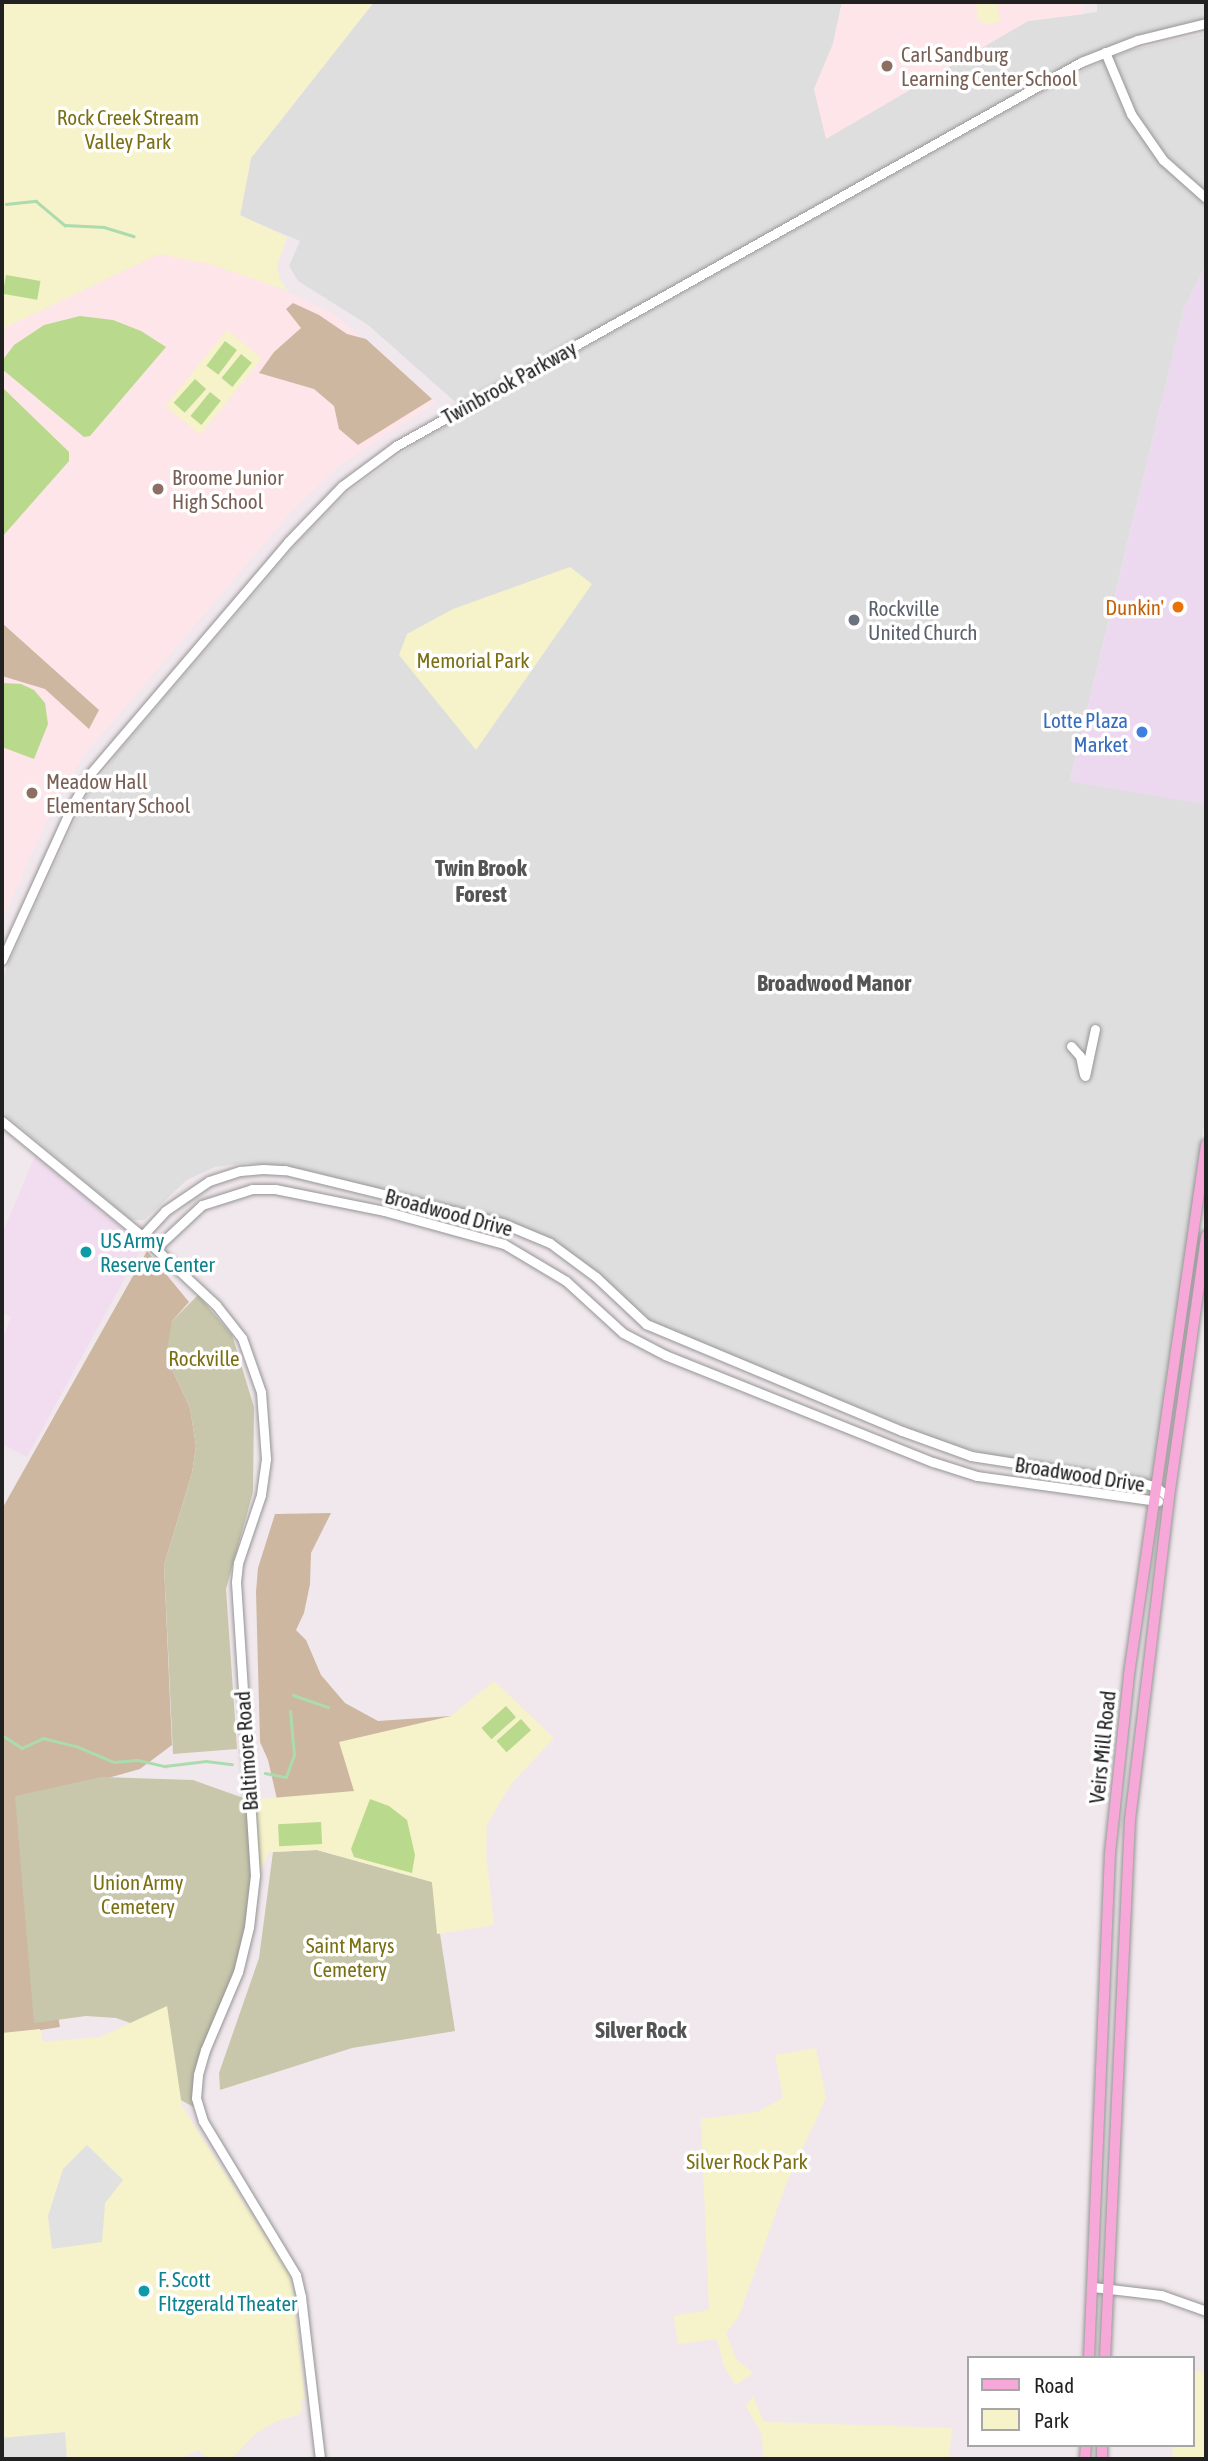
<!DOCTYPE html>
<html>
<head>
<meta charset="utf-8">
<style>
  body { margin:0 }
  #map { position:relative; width:1208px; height:2461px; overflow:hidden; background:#f1e8ed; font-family:"Asap Condensed",sans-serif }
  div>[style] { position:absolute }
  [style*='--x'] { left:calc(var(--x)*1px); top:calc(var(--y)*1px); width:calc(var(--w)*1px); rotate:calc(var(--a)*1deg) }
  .residential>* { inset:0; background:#dfdedf }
  .commercial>* { inset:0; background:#ecd9f0 }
  .education>* { inset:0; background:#fde5e9 }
  .military>* { inset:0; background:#f1ddef }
  .forest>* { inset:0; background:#cdb7a0 }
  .cemetery>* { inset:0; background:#c8c7ab }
  .park>* { inset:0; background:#f6f2c9; transform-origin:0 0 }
  .pitch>* { inset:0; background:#b9da8c; transform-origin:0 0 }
  .parking>* { inset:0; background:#e1e1e1 }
  .stream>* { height:2.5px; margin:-1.25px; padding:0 1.25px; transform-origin:1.25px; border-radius:1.25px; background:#acdbae }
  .roads { filter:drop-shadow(0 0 2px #959595) drop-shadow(0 0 2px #959595) }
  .minor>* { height:9px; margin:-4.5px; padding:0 4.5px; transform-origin:4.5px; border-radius:4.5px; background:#fff }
  .major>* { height:10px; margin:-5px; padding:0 5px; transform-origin:5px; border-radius:5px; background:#f6a8d8 }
  .dots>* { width:19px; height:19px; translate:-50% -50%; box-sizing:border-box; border:4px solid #fff; border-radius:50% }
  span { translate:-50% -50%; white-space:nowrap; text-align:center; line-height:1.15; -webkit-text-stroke:7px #fff; paint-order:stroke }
  .education-label { font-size:21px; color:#785e54 }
  .left { translate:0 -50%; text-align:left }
  .park-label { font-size:21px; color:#7a6f13 }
  .street-label { font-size:21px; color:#212121 }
  .food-label { font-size:21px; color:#c56008 }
  .right { translate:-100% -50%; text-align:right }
  .worship-label { font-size:21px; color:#5b616d }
  .shop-label { font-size:21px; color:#366cbe }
  .culture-label { font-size:21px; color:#0d838f }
  .neighbourhood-label { font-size:23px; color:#545454; font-weight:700 }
  .frame { position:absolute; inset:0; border:4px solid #212121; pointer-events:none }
  .legend { position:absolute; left:967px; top:2356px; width:228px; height:91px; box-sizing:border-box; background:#fff; border:2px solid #a6a6a6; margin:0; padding:9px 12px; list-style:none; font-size:21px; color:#212121 }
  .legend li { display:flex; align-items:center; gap:14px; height:35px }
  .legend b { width:35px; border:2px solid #a6a6a6 }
</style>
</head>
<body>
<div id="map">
  <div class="residential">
    <div style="clip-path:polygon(374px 2px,842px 2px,833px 44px,814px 89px,826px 138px,1028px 21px,1097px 12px,1097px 2px,1206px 2px,1206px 23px,1105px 52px,462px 408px,368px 325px,298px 281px,289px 266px,300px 241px,240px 216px,251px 158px)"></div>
    <div style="clip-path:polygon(1206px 33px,1206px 265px,1184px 309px,1070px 781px,1206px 804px,1206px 1111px,1154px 1479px,1004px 1459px,943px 1442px,647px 1321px,603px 1281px,515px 1224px,492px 1216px,301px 1169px,245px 1163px,215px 1167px,187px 1180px,144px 1220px,131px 1220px,2px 1112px,2px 978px,86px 797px,116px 755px,301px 539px,348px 492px,416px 443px,1021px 103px,1090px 67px,1131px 50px)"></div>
  </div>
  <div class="commercial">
    <div style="clip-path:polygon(1206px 265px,1206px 804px,1070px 782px,1184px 309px)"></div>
  </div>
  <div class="education">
    <div style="clip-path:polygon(842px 2px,1083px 2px,1084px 14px,1028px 21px,826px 139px,814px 89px,833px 44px)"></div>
    <div style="clip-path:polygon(159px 254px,213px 265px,261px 280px,333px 313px,436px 402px,339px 466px,291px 512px,81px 759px,44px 827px,2px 921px,2px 329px)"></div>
  </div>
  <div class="military">
    <div style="clip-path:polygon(35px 1156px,143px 1245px,27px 1457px,2px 1444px,2px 1340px,11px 1317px,2px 1312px,2px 1234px)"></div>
  </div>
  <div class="forest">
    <div style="clip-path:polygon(293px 303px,319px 315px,347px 334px,366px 339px,432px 399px,358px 445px,339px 429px,334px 406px,314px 389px,259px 373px,274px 352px,301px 328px,286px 309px)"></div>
    <div style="clip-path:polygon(2px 623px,99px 710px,89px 729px,45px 689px,2px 676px)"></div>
    <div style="clip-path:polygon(147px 1251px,189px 1302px,172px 1321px,171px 1367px,190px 1408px,196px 1446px,192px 1473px,164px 1565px,172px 1745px,140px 1769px,76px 1787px,51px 1976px,60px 2027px,2px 2036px,2px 1509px)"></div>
    <div style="clip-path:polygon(331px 1513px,311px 1553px,310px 1584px,304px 1613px,296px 1630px,306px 1640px,321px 1675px,345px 1703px,378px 1721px,451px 1716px,448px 1782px,279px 1808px,268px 1760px,260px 1742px,256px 1592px,258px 1568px,275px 1514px)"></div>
  </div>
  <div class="cemetery">
    <div style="clip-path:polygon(198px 1295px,232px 1335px,254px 1407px,253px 1492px,226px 1589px,237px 1749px,173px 1754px,164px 1565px,192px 1473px,196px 1446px,190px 1408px,171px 1367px,167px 1350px,172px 1321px)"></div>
    <div style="clip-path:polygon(101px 1777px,193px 1780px,249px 1800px,255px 1875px,238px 1972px,198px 2075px,199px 2110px,177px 2098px,142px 2027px,116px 2018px,86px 2016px,34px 2023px,15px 1796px)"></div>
    <div style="clip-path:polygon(317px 1850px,432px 1882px,455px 2031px,352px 2048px,220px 2090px,219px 2073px,259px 1958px,273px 1852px)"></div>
  </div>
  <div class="park">
    <div style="clip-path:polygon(2px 2px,374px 2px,251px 158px,240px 215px,287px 237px,277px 266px,280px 280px,288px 291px,213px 265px,159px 254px,2px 329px)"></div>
    <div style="clip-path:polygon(997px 2px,1000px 22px,986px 24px,978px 20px,976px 4px)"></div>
    <div style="left:227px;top:330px;width:45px;height:98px;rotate:39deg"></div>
    <div style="clip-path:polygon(570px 567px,592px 584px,476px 750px,399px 655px,407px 634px,453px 609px)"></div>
    <div style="clip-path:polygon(494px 1681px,554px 1738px,512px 1783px,487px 1824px,486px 1854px,494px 1925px,437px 1934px,432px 1882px,317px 1850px,269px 1852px,254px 1888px,249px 1800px,354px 1791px,339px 1742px,451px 1716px)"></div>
    <div style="clip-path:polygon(167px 2006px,182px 2106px,291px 2276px,305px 2398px,301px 2401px,302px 2410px,298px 2415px,277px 2421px,256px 2433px,231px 2459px,209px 2459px,198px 2450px,179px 2459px,2px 2459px,2px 2033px,40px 2029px,43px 2042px,100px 2037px)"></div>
    <div style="clip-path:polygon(816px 2048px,826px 2098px,786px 2184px,739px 2316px,726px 2333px,736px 2359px,753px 2373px,736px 2385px,724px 2367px,717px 2339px,678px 2344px,674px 2316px,709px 2310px,701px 2119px,757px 2112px,783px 2098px,775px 2055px)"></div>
    <div style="clip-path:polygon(1192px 2370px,1206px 2372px,1206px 2459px,1172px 2459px,1173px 2445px,1192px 2445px)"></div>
    <div style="clip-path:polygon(753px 2396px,764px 2422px,952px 2428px,949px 2459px,763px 2459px,762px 2435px,746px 2406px)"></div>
  </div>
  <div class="pitch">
    <div style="left:6px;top:275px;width:35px;height:19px;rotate:10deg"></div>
    <div style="clip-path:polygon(80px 316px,113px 320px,141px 331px,166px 347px,90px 436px,84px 437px,2px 369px,2px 361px,14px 345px,44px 325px)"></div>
    <div style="left:225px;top:341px;width:15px;height:31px;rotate:37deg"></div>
    <div style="left:241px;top:354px;width:14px;height:31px;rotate:39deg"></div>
    <div style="left:195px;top:379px;width:15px;height:32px;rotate:42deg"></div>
    <div style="clip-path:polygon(2px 387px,69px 452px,69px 461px,2px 537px)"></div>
    <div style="left:210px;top:392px;width:14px;height:31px;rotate:39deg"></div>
    <div style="clip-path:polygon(4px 683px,21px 684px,34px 690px,45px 703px,48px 724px,34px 759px,2px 747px)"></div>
    <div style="left:506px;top:1706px;width:15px;height:33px;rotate:48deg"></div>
    <div style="left:521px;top:1719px;width:15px;height:33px;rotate:48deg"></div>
    <div style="clip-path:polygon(370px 1799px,389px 1806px,407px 1820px,415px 1855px,412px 1873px,354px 1857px,351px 1849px)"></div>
    <div style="left:321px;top:1822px;width:22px;height:43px;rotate:87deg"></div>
  </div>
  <div class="parking">
    <div style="clip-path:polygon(87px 2145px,123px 2180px,105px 2203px,102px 2242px,52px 2249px,48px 2216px,63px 2169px)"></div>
    <div style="clip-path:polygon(65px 2432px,67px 2459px,2px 2459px,2px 2438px)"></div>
  </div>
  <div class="stream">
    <div style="--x:6;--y:204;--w:30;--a:-6"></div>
    <div style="--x:36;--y:201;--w:38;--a:40"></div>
    <div style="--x:65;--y:225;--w:39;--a:3"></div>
    <div style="--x:104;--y:227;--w:31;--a:17"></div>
    <div style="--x:293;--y:1695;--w:37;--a:19"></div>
    <div style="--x:2;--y:1735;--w:24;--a:33"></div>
    <div style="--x:22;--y:1748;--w:23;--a:-25"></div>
    <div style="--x:43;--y:1738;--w:34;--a:14"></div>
    <div style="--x:76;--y:1746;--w:41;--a:22.8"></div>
    <div style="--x:114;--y:1762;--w:24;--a:-5"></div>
    <div style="--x:138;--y:1760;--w:28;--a:13"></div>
    <div style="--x:165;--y:1766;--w:41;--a:-7"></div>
    <div style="--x:206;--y:1761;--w:26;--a:7"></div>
    <div style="--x:265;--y:1773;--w:21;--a:11"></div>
    <div style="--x:286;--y:1777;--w:23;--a:-70"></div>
    <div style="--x:294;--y:1755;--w:44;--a:-95.2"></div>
  </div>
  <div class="roads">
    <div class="minor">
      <div style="--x:1105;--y:52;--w:67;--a:67.2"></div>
      <div style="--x:1131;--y:114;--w:56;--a:55.2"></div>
      <div style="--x:1163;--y:160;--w:57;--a:41.5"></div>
      <div style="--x:2;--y:960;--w:171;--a:-65.5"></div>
      <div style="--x:73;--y:804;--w:34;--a:-60"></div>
      <div style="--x:90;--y:774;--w:305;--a:-49.5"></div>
      <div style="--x:288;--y:542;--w:78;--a:-46"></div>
      <div style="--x:342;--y:486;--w:67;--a:-36.5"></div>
      <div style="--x:396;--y:446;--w:785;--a:-29.27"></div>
      <div style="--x:1081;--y:62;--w:60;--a:-21.4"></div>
      <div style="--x:1137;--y:40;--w:71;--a:-13.8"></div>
      <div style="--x:1071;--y:1046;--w:13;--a:48"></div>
      <div style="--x:1080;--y:1056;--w:19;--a:78"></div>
      <div style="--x:1085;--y:1076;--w:48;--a:-78"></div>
      <div style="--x:2;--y:1121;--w:181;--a:39.4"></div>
      <div style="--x:142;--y:1236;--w:101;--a:43"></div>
      <div style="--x:216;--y:1305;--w:42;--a:51.8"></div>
      <div style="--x:242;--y:1338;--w:57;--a:70.6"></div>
      <div style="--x:261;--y:1392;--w:67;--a:85.7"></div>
      <div style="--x:266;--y:1459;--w:36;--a:98"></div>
      <div style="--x:261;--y:1495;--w:72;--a:108.7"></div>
      <div style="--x:238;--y:1563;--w:19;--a:96"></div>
      <div style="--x:236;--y:1582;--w:294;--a:86.3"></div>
      <div style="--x:255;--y:1875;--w:52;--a:96.6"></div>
      <div style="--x:249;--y:1927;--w:46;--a:103.7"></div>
      <div style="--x:238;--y:1972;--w:85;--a:112.9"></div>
      <div style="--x:205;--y:2050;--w:26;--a:106"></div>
      <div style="--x:198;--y:2075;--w:23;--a:95"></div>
      <div style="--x:196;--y:2098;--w:24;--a:73"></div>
      <div style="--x:203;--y:2121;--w:180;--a:58.9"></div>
      <div style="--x:296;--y:2275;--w:23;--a:77"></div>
      <div style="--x:301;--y:2297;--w:163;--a:83.3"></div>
      <div style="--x:142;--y:1236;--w:34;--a:-47"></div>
      <div style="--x:165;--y:1211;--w:53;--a:-34.3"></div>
      <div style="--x:209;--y:1181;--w:33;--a:-18"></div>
      <div style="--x:240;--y:1171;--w:23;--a:-5"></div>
      <div style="--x:263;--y:1169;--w:22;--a:3"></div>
      <div style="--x:285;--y:1170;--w:223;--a:13.7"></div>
      <div style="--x:502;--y:1223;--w:52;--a:22.6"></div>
      <div style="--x:550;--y:1243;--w:57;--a:36.5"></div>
      <div style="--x:596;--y:1277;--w:69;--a:43.2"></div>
      <div style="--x:646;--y:1324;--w:277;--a:22.7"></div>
      <div style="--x:902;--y:1431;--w:73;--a:19.9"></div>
      <div style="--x:971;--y:1456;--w:174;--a:8.9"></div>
      <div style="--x:1143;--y:1483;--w:14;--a:17"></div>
      <div style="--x:1156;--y:1487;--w:16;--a:38"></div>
      <div style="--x:156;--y:1248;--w:63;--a:-43.1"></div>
      <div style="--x:202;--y:1205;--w:52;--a:-17.7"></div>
      <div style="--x:252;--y:1189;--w:23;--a:0"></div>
      <div style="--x:275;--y:1189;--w:111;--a:11.4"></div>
      <div style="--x:384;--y:1211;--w:124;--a:15.4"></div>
      <div style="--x:504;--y:1244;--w:72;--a:30.8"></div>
      <div style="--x:566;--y:1281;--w:77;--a:42.4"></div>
      <div style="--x:623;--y:1333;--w:47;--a:27.6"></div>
      <div style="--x:665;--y:1355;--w:289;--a:21.8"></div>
      <div style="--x:933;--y:1462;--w:46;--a:17.7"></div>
      <div style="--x:977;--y:1476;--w:183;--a:7.9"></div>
      <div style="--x:1093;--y:2287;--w:68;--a:6.7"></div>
      <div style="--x:1161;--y:2295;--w:48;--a:19.6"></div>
    </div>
    <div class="major">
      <div style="--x:1089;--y:2358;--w:505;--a:-87.62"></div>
      <div style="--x:1110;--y:1853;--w:180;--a:-83.9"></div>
      <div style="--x:1129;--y:1674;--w:535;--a:-81.72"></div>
      <div style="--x:1105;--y:2358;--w:539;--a:-87.34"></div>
      <div style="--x:1130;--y:1820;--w:325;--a:-83.1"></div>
      <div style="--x:1169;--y:1497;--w:264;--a:-81.9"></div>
      <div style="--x:1085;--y:2459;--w:14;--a:-86"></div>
      <div style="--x:1102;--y:2459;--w:14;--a:-90"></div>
    </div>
  </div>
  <div class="dots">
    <div style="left:887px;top:66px;background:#8d6e63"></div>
    <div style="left:158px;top:489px;background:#8d6e63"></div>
    <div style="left:1178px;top:607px;background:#e8710a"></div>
    <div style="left:854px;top:620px;background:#6b7280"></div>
    <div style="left:1142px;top:732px;background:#3f7fe0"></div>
    <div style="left:32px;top:793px;background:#8d6e63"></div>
    <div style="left:86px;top:1252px;background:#0f9aa8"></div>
    <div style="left:144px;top:2291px;background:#0f9aa8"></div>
  </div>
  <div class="education-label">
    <span class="left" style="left:901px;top:66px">Carl Sandburg<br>Learning Center School</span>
    <span class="left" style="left:172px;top:489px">Broome Junior<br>High School</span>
    <span class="left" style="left:46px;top:793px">Meadow Hall<br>Elementary School</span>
  </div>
  <div class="park-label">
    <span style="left:128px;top:129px">Rock Creek Stream<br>Valley Park</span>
    <span style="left:473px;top:660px">Memorial Park</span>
    <span style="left:204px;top:1358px">Rockville</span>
    <span style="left:138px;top:1894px">Union Army<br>Cemetery</span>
    <span style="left:350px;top:1957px">Saint Marys<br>Cemetery</span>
    <span style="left:747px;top:2161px">Silver Rock Park</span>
  </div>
  <div class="street-label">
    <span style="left:509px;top:382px;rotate:-29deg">Twinbrook Parkway</span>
    <span style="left:449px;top:1212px;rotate:15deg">Broadwood Drive</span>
    <span style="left:1080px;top:1474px;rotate:9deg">Broadwood Drive</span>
    <span style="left:1102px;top:1747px;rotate:-84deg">Veirs Mill Road</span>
    <span style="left:246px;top:1751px;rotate:-94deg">Baltimore Road</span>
  </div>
  <div class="food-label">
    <span class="right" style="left:1164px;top:607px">Dunkin'</span>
  </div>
  <div class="worship-label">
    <span class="left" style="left:868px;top:620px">Rockville<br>United Church</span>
  </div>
  <div class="shop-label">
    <span class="right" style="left:1128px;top:732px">Lotte Plaza<br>Market</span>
  </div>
  <div class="culture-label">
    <span class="left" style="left:100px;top:1252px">US Army<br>Reserve Center</span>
    <span class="left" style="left:158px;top:2291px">F. Scott<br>FItzgerald Theater</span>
  </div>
  <div class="neighbourhood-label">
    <span style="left:481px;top:881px">Twin Brook<br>Forest</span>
    <span style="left:834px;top:983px">Broadwood Manor</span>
    <span style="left:641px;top:2030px">Silver Rock</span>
  </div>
  <div class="frame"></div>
  <ul class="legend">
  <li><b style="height:9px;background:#f6a8d8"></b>Road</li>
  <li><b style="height:19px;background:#f6f2c9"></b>Park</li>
  </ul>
</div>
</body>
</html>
